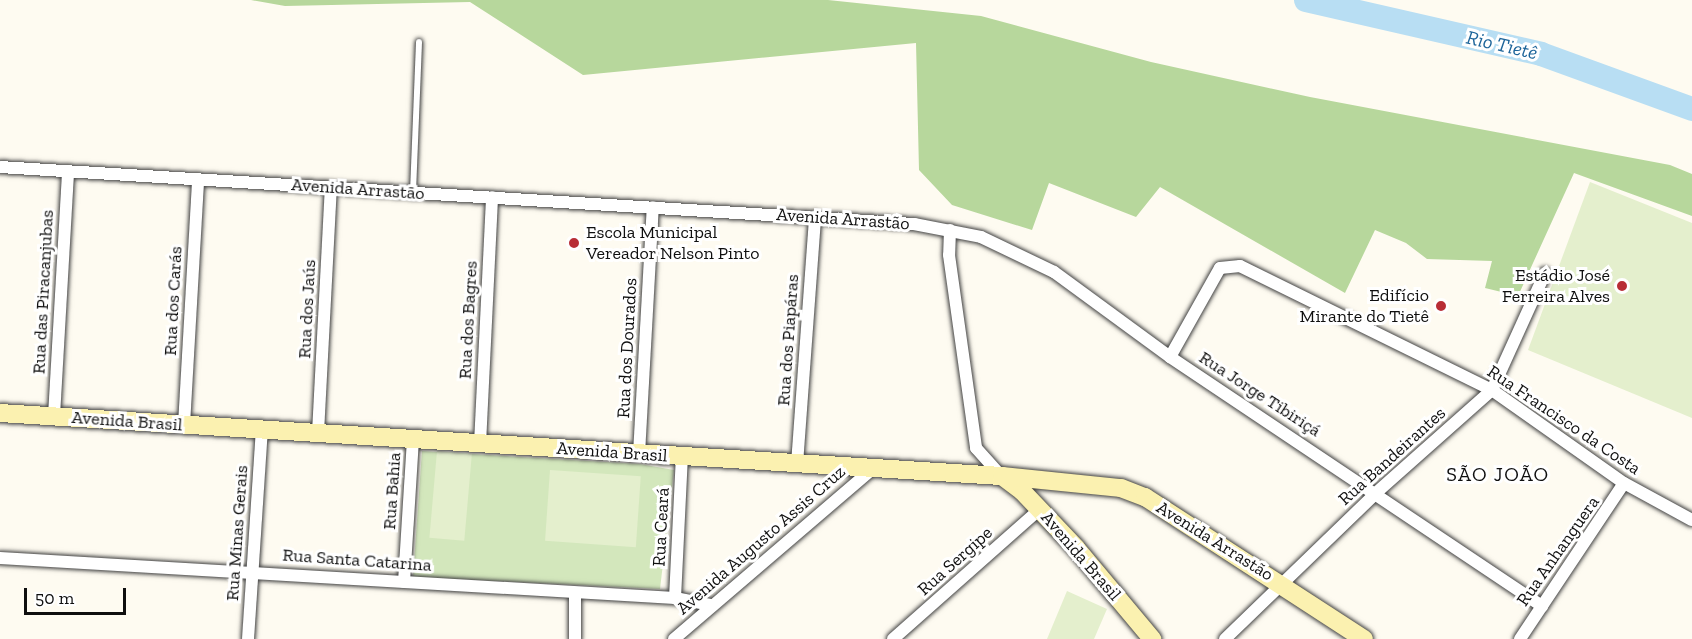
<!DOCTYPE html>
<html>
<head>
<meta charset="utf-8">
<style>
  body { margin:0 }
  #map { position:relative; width:1692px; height:639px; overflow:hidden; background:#fefbf1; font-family:"Zilla Slab",serif }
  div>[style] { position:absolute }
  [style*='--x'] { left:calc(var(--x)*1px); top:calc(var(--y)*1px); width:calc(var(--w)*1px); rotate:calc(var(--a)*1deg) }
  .green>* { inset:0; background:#d3e7bc }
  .forest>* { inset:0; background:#b7d79c }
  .pitch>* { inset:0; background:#e4efcd; transform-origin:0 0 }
  .river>* { height:24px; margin:-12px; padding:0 12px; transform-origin:12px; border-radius:12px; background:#b8def3 }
  .roads { filter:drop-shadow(0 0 2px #424242) drop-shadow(0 0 2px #424242) }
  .lane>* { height:6px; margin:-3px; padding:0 3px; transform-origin:3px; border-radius:3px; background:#fff }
  .street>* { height:12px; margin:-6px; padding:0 6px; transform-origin:6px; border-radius:6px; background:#fff }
  .secondary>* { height:18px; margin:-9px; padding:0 9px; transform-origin:9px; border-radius:9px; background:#fbf1b0 }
  .dots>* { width:16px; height:16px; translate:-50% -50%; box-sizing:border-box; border:3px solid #fff; border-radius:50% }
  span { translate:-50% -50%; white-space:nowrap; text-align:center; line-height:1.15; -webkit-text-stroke:6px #fff; paint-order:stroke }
  .street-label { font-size:18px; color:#0f0f0f }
  .poi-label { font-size:18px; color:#0f0f0f }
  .left { translate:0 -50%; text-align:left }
  .right { translate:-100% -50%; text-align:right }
  .water-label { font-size:20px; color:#1e659a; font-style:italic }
  .neighbourhood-label { font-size:20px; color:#0f0f0f; letter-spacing:1.5px }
  .scale { position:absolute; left:24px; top:588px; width:102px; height:27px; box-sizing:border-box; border:3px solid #0f0f0f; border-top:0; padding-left:8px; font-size:18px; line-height:21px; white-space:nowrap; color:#0f0f0f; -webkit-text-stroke:4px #fff; paint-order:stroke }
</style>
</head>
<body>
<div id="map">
  <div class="green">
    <div style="clip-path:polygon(422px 451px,640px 464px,674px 470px,660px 589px,413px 577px)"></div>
  </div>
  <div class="forest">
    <div style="clip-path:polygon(251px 0,828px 0,981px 16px,1151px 62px,1310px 97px,1670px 165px,1692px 174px,1692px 216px,1574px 173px,1518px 296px,1485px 288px,1492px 261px,1427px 259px,1406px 243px,1375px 230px,1345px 293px,1160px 187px,1136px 217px,1049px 183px,1032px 230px,952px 205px,919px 170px,916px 43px,583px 75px,470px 2px,285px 6px)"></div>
  </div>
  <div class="pitch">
    <div style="clip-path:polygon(1590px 182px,1692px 223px,1692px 418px,1528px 350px)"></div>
    <div style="left:437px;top:451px;width:35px;height:87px;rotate:5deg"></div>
    <div style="left:550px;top:470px;width:91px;height:71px;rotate:4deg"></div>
    <div style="clip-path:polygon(1067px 591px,1107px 609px,1094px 639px,1047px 639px)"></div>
  </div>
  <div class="river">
    <div style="--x:1306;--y:0;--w:241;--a:12.9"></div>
    <div style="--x:1541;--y:54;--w:161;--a:20"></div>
  </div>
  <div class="roads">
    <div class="lane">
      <div style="--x:413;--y:192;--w:150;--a:-87.7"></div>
    </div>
    <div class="street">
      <div style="--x:0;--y:167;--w:916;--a:3.57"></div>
      <div style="--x:914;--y:224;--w:68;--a:11"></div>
      <div style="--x:981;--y:237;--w:81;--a:25.6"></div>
      <div style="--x:1054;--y:272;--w:144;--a:36.2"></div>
      <div style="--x:1170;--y:357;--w:448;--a:33.8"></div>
      <div style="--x:950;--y:230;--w:25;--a:92"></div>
      <div style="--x:949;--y:255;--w:195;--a:82"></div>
      <div style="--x:976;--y:448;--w:36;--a:48"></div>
      <div style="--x:1170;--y:357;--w:102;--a:-60.7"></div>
      <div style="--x:1220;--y:268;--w:20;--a:-6"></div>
      <div style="--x:1240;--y:266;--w:281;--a:26.2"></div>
      <div style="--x:1492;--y:390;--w:161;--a:35.2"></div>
      <div style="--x:1624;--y:483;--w:77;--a:28.6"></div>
      <div style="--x:54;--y:416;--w:245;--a:-86.7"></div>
      <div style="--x:184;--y:425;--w:246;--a:-86.7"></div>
      <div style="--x:318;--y:433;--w:246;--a:-87"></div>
      <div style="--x:480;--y:444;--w:247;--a:-87.2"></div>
      <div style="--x:639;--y:454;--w:247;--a:-86.8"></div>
      <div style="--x:797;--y:464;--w:248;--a:-85.8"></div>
      <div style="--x:0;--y:558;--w:676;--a:3.39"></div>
      <div style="--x:675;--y:598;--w:37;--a:11"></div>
      <div style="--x:404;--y:582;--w:143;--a:-86.4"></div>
      <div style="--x:675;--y:598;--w:141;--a:-87.2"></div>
      <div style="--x:248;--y:639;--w:209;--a:-86.2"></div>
      <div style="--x:575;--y:639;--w:46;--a:-90"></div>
      <div style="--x:674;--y:639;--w:261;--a:-40.6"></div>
      <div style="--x:893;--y:639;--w:196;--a:-41.5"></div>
      <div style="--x:1225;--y:639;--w:211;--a:-44"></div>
      <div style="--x:1377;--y:492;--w:154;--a:-41.6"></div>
      <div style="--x:1492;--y:390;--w:128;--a:-65.6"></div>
      <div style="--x:1520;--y:639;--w:187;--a:-56.3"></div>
    </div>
    <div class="secondary">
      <div style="--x:0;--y:413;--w:1004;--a:3.6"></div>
      <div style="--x:1002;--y:476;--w:25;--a:37"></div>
      <div style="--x:1022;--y:491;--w:79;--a:46.5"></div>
      <div style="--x:1076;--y:548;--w:119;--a:50.1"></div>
      <div style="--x:1002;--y:476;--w:120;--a:5.8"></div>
      <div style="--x:1121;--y:488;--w:26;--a:21"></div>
      <div style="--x:1145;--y:497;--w:261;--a:33"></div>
    </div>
  </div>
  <div class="dots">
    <div style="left:574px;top:243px;background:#b82d36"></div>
    <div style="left:1622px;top:286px;background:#b82d36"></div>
    <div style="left:1441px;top:306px;background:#b82d36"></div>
  </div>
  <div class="street-label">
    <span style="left:358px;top:189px;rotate:4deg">Avenida Arrastão</span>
    <span style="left:843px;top:219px;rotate:4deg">Avenida Arrastão</span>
    <span style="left:43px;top:292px;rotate:-87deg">Rua das Piracanjubas</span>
    <span style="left:173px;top:301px;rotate:-87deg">Rua dos Carás</span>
    <span style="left:307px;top:309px;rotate:-87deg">Rua dos Jaús</span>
    <span style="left:468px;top:320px;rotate:-87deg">Rua dos Bagres</span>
    <span style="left:788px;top:340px;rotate:-86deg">Rua dos Piapáras</span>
    <span style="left:627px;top:348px;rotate:-87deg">Rua dos Dourados</span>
    <span style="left:1260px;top:394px;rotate:33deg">Rua Jorge Tibiriçá</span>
    <span style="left:1564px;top:420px;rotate:34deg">Rua Francisco da Costa</span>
    <span style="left:127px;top:421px;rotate:4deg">Avenida Brasil</span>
    <span style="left:612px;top:452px;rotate:4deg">Avenida Brasil</span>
    <span style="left:1392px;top:456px;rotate:-42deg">Rua Bandeirantes</span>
    <span style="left:392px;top:491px;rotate:-86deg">Rua Bahia</span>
    <span style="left:661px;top:527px;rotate:-87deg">Rua Ceará</span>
    <span style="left:237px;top:533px;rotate:-86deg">Rua Minas Gerais</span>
    <span style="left:761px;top:540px;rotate:-41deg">Avenida Augusto Assis Cruz</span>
    <span style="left:1215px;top:541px;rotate:32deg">Avenida Arrastão</span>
    <span style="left:1558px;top:551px;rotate:-55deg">Rua Anhanguera</span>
    <span style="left:1081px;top:556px;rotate:49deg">Avenida Brasil</span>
    <span style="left:357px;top:560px;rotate:4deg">Rua Santa Catarina</span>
    <span style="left:955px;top:561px;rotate:-42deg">Rua Sergipe</span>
  </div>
  <div class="poi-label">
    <span class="left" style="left:586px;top:243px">Escola Municipal<br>Vereador Nelson Pinto</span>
    <span class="right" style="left:1610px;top:286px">Estádio José<br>Ferreira Alves</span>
    <span class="right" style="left:1429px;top:306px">Edifício<br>Mirante do Tietê</span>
  </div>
  <div class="water-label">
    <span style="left:1502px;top:45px;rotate:13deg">Rio Tietê</span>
  </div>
  <div class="neighbourhood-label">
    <span style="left:1498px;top:474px">SÃO JOÃO</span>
  </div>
  <div class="scale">50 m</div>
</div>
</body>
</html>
